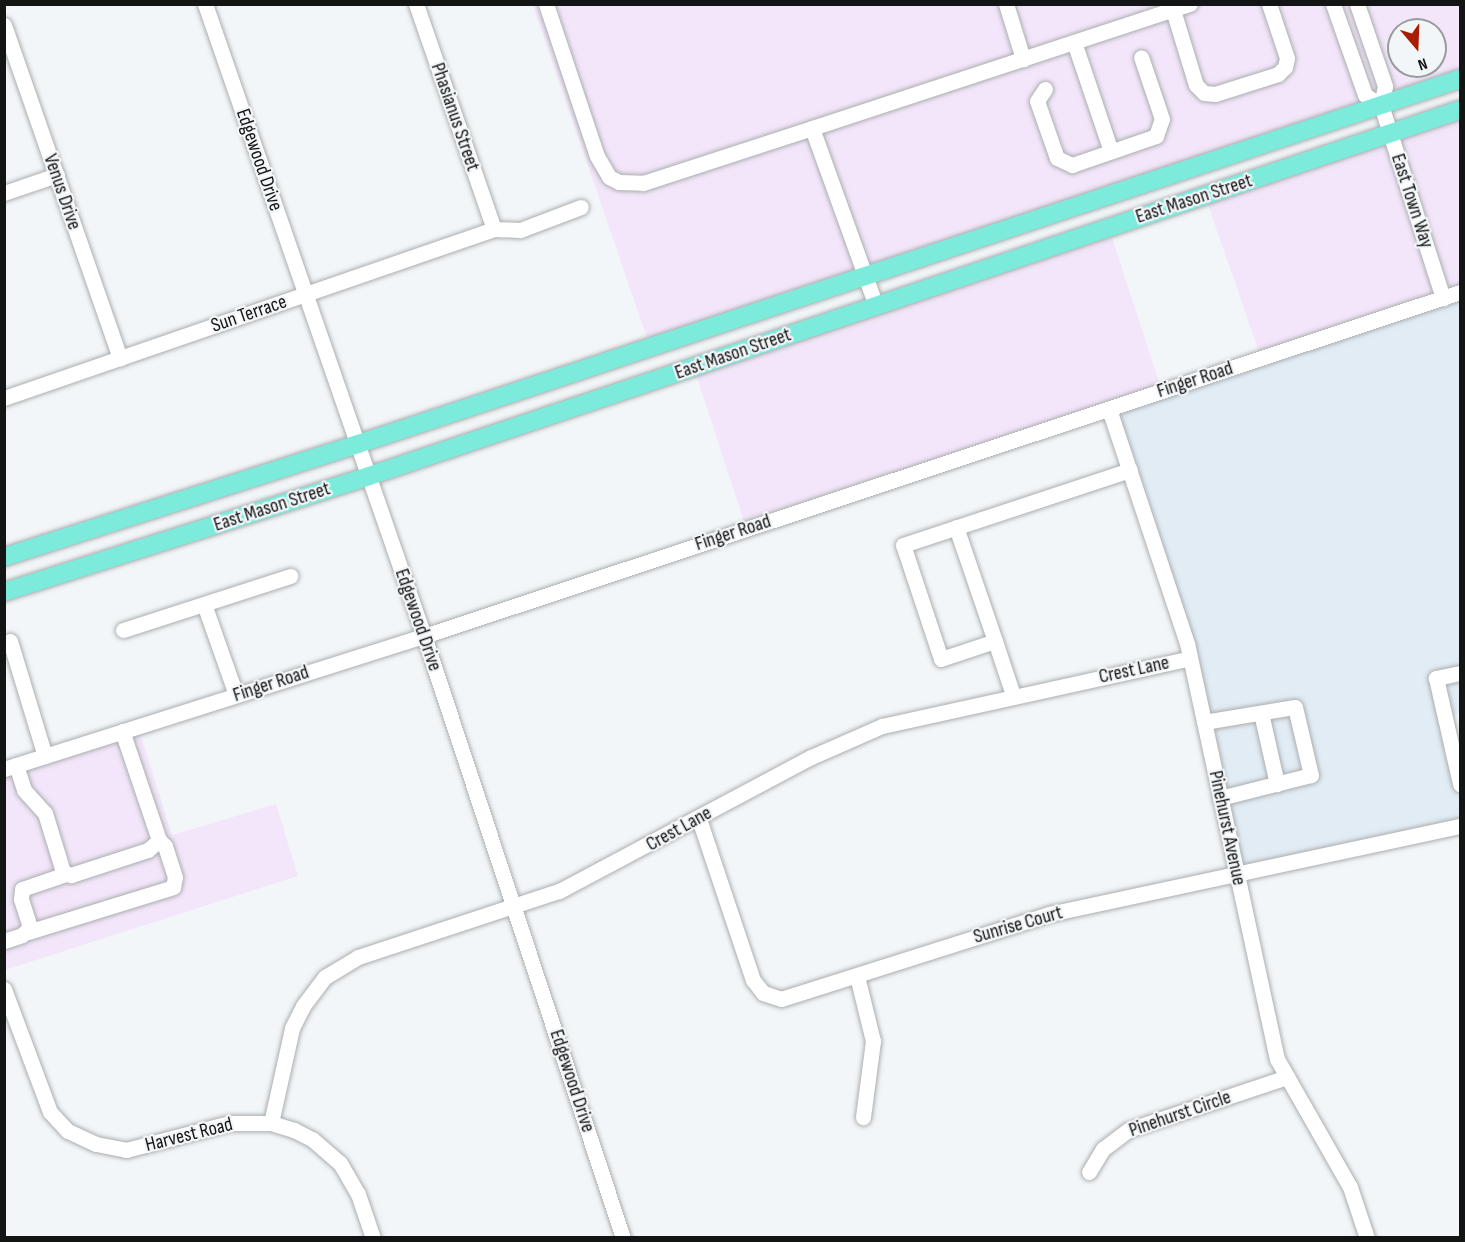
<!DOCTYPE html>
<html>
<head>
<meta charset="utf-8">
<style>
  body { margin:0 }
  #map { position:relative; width:1465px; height:1242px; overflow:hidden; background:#f3f6f8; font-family:"Sofia Sans Condensed",sans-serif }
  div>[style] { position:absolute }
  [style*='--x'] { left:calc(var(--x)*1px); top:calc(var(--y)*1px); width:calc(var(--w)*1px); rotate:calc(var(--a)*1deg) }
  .commercial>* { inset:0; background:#f3e6fa; transform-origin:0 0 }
  .built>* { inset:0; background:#e2ecf4 }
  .roads { filter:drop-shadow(0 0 2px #abaeb0) drop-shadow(0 0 2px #abaeb0) }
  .minor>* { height:15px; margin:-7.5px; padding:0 7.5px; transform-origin:7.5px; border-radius:7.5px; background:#fff }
  .major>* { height:18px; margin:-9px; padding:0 9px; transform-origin:9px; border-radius:9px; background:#7debdc }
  span { translate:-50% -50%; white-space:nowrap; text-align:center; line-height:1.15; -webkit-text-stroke:4.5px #f3f6f8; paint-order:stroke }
  .street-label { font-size:20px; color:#131414 }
  .frame { position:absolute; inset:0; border:6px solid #131414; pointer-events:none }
  .north { position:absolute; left:1387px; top:18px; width:60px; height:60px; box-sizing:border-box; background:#f3f6f8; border:2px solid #999c9d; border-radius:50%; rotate:161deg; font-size:16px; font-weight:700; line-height:24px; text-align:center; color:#131414 }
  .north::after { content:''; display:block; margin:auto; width:21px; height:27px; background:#ab1d00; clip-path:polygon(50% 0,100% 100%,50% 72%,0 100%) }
</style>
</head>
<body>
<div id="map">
  <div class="commercial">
    <div style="clip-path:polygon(evenodd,533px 5px,1460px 5px,1460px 79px,650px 347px,533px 5px,1399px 30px,1435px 30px,1435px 66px,1399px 66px,1399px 30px)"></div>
    <div style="clip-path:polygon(1460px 110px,1460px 292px,1261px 358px,1205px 196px)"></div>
    <div style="left:1109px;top:228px;width:172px;height:438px;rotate:72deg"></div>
    <div style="clip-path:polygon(138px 726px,172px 835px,276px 804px,298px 876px,5px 970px,4px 769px)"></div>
  </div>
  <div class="built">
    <div style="clip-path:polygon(1460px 297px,1460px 713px,1454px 715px,1460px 744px,1460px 826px,1237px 873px,1187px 643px,1109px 409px)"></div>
  </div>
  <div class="roads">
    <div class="minor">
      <div style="--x:205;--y:4;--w:669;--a:70.89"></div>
      <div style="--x:424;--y:636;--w:634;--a:71.71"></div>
      <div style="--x:416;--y:4;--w:238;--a:70.9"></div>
      <div style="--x:546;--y:4;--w:160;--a:71.5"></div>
      <div style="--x:597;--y:156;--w:24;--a:60"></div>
      <div style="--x:609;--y:177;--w:11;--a:27"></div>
      <div style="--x:619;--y:182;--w:24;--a:2"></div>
      <div style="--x:643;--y:183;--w:178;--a:-18"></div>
      <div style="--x:1006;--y:4;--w:58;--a:72.8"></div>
      <div style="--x:1333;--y:4;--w:96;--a:70.6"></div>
      <div style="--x:1365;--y:95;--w:19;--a:32"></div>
      <div style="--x:1357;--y:4;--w:87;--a:71.1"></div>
      <div style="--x:1385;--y:86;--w:19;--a:102"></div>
      <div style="--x:1381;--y:105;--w:203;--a:72.2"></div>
      <div style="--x:1173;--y:10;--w:78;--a:73"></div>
      <div style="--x:1196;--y:85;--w:11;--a:45"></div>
      <div style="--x:1204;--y:93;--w:11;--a:5"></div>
      <div style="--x:1215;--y:94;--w:66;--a:-17.6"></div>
      <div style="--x:1278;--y:74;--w:10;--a:-45"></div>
      <div style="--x:1285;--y:67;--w:9;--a:-77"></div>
      <div style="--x:1287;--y:58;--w:57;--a:-108.4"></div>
      <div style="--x:4;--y:25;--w:353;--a:70.8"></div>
      <div style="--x:1074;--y:42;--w:115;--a:71.3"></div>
      <div style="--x:1045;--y:89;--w:14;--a:124"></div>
      <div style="--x:1037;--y:101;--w:60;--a:70.7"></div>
      <div style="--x:1057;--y:158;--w:17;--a:25"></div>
      <div style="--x:1072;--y:165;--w:89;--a:-19"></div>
      <div style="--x:1156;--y:136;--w:18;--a:-71"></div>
      <div style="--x:1162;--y:119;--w:65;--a:-108.7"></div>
      <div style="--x:4;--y:193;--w:56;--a:-18.8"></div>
      <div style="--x:876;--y:306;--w:189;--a:-109.8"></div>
      <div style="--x:812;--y:128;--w:398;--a:-18.2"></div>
      <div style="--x:4;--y:398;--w:518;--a:-19.03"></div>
      <div style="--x:494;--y:229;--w:26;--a:2"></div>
      <div style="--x:520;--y:230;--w:65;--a:-20.7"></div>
      <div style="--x:1109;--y:409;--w:247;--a:71.6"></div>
      <div style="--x:1187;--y:643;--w:426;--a:77.8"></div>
      <div style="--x:1277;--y:1059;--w:147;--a:60.3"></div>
      <div style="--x:1350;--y:1187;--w:54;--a:71.6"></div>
      <div style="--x:956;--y:527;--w:120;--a:71.1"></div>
      <div style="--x:204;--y:604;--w:96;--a:70.6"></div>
      <div style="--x:123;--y:630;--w:176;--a:-17.9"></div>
      <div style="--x:10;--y:641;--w:120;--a:73.1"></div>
      <div style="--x:1460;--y:673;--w:25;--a:168"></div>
      <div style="--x:1436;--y:678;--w:109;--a:77.2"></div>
      <div style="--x:1013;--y:695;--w:57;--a:-108.4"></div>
      <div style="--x:995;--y:641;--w:57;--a:161.6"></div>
      <div style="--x:941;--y:659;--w:120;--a:-108.4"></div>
      <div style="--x:903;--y:545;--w:239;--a:-18.3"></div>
      <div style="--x:1261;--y:713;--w:73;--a:77.3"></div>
      <div style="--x:1204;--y:722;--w:92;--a:-9.4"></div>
      <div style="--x:1295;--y:707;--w:70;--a:76.8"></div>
      <div style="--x:1311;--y:775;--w:94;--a:165.8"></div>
      <div style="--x:16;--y:765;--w:26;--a:72"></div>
      <div style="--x:24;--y:790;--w:31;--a:48"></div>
      <div style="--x:45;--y:813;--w:62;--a:73"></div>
      <div style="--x:63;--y:872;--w:9;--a:21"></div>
      <div style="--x:71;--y:875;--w:81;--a:-18"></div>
      <div style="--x:148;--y:850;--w:15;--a:-42"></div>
      <div style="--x:159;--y:840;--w:115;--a:-108.7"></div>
      <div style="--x:4;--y:769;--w:441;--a:-17.6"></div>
      <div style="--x:424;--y:636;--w:1092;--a:-18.37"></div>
      <div style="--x:699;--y:819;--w:170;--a:71.5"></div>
      <div style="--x:753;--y:980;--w:16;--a:52"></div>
      <div style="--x:763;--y:993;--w:19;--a:18"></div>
      <div style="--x:781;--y:999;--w:281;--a:-17.6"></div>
      <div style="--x:1049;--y:914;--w:420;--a:-12.1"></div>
      <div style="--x:28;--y:932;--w:152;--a:-17.2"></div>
      <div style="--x:173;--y:887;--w:10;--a:-79"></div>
      <div style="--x:175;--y:877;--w:33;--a:-108"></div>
      <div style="--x:165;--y:846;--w:8;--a:-135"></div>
      <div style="--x:4;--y:941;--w:19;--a:-18"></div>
      <div style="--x:22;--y:935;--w:11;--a:-45"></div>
      <div style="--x:30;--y:927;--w:29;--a:-108"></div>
      <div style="--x:21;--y:899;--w:10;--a:-84"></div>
      <div style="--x:22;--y:889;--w:46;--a:-18.8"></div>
      <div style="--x:857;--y:976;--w:67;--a:76.2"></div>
      <div style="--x:873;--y:1041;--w:77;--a:97.5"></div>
      <div style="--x:4;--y:989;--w:131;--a:69.5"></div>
      <div style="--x:50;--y:1112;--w:26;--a:47"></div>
      <div style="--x:68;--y:1131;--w:31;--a:25"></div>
      <div style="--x:96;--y:1144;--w:31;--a:11"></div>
      <div style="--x:126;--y:1150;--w:107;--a:-14.6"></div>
      <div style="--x:230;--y:1123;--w:41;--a:0"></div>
      <div style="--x:271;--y:1123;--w:24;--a:17"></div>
      <div style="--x:294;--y:1130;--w:20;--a:27"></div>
      <div style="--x:312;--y:1139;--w:37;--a:41"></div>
      <div style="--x:340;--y:1163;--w:36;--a:60"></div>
      <div style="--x:358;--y:1194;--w:46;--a:71.2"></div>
      <div style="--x:271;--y:1123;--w:97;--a:-77.5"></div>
      <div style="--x:292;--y:1028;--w:25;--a:-63"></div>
      <div style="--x:303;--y:1006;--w:36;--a:-53"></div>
      <div style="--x:325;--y:977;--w:39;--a:-31"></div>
      <div style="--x:358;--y:957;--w:212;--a:-18.2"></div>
      <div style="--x:559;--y:891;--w:285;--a:-28"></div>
      <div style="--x:811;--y:757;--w:77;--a:-23.6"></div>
      <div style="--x:882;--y:726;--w:315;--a:-12.4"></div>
      <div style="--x:1089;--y:1172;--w:27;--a:-59"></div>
      <div style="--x:1103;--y:1149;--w:31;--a:-37"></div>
      <div style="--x:1128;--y:1130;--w:168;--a:-18.4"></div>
    </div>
    <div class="major">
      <div style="--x:4;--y:557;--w:372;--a:-17.7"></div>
      <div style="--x:358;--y:444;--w:1161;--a:-18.33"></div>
      <div style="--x:4;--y:592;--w:383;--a:-17.6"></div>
      <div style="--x:369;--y:476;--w:1151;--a:-18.55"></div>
    </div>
  </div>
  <div class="street-label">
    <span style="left:455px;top:117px;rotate:71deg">Phasianus Street</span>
    <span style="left:259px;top:160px;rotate:71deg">Edgewood Drive</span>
    <span style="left:62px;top:192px;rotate:71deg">Venus Drive</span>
    <span style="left:1194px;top:199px;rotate:-18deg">East Mason Street</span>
    <span style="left:1412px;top:201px;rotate:72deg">East Town Way</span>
    <span style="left:249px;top:314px;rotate:-19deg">Sun Terrace</span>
    <span style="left:733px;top:354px;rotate:-19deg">East Mason Street</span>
    <span style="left:1195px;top:380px;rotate:-18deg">Finger Road</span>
    <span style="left:272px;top:507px;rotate:-18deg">East Mason Street</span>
    <span style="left:733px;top:533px;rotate:-18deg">Finger Road</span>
    <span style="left:418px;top:620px;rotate:71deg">Edgewood Drive</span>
    <span style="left:1134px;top:670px;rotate:-12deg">Crest Lane</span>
    <span style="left:271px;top:684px;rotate:-18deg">Finger Road</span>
    <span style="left:1227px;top:828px;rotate:78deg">Pinehurst Avenue</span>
    <span style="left:679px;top:829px;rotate:-29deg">Crest Lane</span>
    <span style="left:1018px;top:925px;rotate:-16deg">Sunrise Court</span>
    <span style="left:572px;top:1081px;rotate:72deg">Edgewood Drive</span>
    <span style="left:1180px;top:1114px;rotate:-19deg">Pinehurst Circle</span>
    <span style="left:189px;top:1135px;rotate:-14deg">Harvest Road</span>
  </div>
  <div class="frame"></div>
  <div class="north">N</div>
</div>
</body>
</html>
